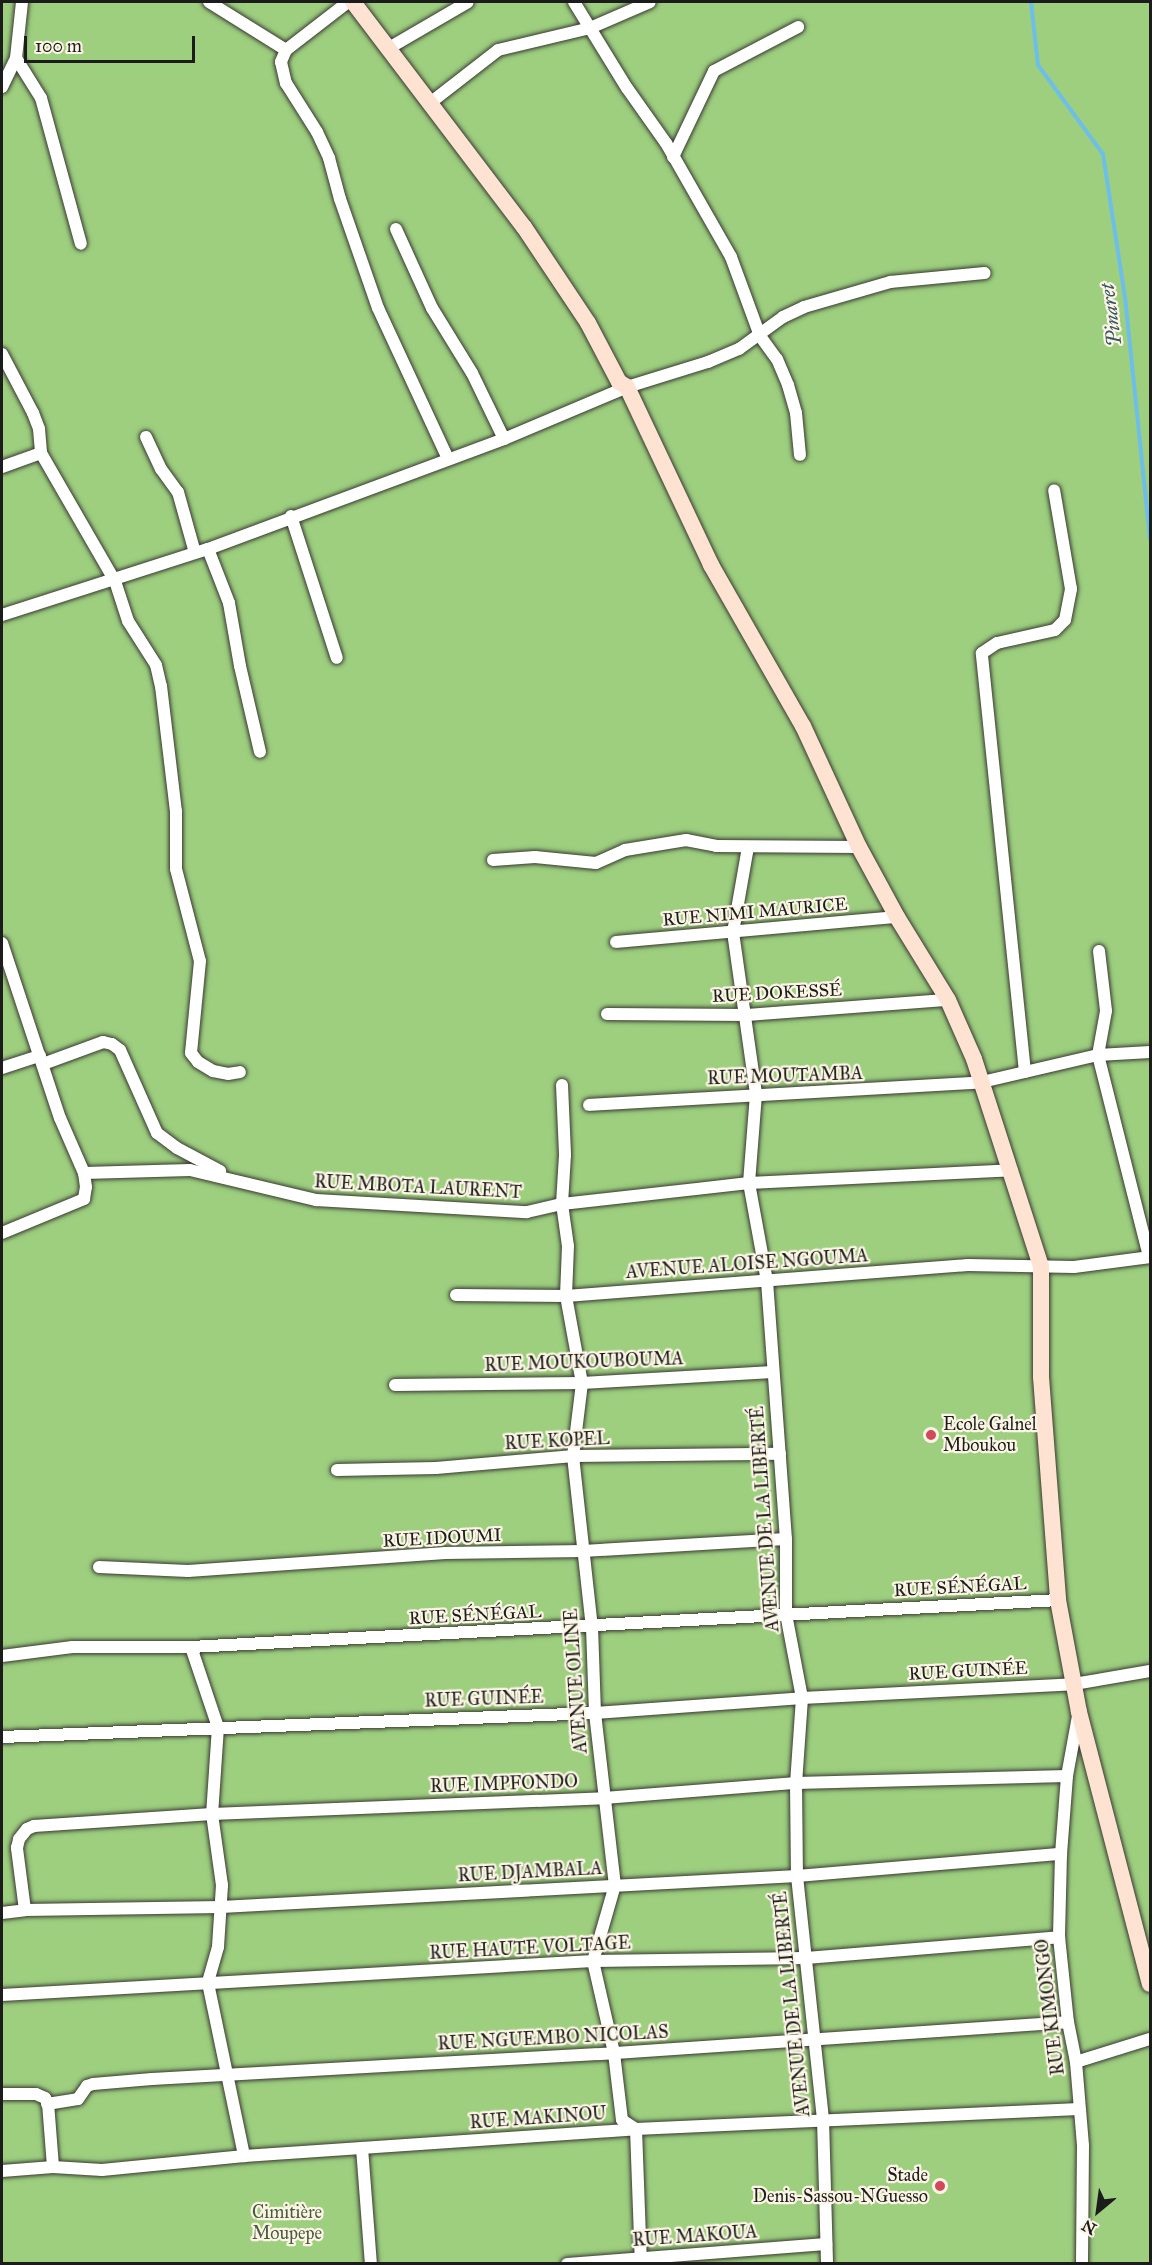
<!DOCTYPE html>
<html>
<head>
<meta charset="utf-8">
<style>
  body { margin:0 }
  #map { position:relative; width:1152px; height:2265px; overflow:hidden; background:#ecdfbc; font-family:"IM FELL Great Primer",serif }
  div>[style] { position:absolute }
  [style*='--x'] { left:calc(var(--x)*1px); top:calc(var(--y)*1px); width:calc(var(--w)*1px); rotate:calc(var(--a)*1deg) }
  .green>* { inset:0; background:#9dcf7f; transform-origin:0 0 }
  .stream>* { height:4px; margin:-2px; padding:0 2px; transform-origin:2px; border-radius:2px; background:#6dbfe9 }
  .roads { filter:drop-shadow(0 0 2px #3b3934) drop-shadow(0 0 2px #3b3934) }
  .street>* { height:12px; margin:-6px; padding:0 6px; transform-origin:6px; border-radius:6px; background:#fff }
  .secondary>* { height:16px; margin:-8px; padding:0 8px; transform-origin:8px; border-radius:8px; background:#fee3d2 }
  .dots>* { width:16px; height:16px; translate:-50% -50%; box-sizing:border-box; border:3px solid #fcf5e5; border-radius:50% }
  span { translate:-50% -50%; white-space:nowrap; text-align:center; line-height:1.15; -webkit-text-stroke:4.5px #fcf5e5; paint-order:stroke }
  .street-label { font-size:18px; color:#1c1c1c }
  .poi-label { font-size:18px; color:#1c1c1c }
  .left { translate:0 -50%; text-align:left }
  .right { translate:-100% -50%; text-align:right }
  .park-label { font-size:18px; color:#495b3f }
  .water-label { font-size:20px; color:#385564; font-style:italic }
  .frame { position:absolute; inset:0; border:3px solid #1c1c1c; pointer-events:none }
  .north { position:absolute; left:1068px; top:2181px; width:60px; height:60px; -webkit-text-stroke:4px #fcf5e5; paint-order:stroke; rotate:209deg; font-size:16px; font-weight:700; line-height:24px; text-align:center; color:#1c1c1c }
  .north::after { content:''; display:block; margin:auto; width:21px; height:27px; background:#1c1c1c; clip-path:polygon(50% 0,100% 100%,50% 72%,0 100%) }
  .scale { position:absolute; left:24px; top:36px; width:171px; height:27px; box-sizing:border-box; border:3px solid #1c1c1c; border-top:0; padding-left:8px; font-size:18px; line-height:21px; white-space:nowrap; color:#1c1c1c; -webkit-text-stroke:4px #fcf5e5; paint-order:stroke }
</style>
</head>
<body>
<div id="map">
  <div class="green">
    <div style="left:2px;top:2px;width:1148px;height:2262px"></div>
  </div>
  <div class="stream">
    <div style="--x:1031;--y:2;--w:63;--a:83.7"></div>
    <div style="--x:1038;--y:65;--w:110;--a:53.9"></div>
    <div style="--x:1103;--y:154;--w:145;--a:81.3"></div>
    <div style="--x:1125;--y:297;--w:243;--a:84.1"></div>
  </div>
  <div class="roads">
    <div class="street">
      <div style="--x:22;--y:2;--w:56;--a:96.1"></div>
      <div style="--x:16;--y:58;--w:47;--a:58"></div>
      <div style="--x:41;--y:98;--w:151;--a:74.7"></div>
      <div style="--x:209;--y:2;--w:91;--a:31.9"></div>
      <div style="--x:286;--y:50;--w:78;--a:-37.7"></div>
      <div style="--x:574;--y:2;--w:101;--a:58.4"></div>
      <div style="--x:627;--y:88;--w:67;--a:54.7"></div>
      <div style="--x:666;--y:143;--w:131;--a:60.3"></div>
      <div style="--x:731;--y:257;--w:84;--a:69.8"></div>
      <div style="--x:760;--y:336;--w:29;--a:54"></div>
      <div style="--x:777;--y:359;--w:28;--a:67"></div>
      <div style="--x:788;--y:385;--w:29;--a:74"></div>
      <div style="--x:796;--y:413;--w:42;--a:84.6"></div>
      <div style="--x:389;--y:48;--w:91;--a:-30.2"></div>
      <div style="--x:286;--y:50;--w:13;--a:113"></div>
      <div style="--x:281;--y:62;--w:22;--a:77"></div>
      <div style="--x:286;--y:83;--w:58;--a:57.7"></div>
      <div style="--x:317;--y:132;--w:29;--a:65"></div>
      <div style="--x:329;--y:158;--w:42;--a:75"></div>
      <div style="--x:340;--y:199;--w:115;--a:70.8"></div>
      <div style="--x:378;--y:308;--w:166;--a:65.1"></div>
      <div style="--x:2;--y:87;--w:32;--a:-64"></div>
      <div style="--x:430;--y:103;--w:86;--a:-37.9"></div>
      <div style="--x:498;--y:50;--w:95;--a:-13.4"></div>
      <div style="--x:590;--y:28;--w:65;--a:-23.4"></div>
      <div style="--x:673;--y:157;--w:95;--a:-64.5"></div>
      <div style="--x:714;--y:71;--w:95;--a:-27.6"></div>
      <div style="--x:396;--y:229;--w:87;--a:65.5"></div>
      <div style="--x:432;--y:308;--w:76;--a:58.4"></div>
      <div style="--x:472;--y:373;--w:73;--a:64.1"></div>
      <div style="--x:2;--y:354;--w:67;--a:62.3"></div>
      <div style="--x:33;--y:413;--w:17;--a:69"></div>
      <div style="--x:39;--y:429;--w:24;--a:85"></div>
      <div style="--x:41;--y:453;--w:148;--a:60"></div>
      <div style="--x:115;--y:581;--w:42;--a:72"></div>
      <div style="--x:128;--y:621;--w:52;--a:57.5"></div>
      <div style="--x:156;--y:665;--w:22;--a:77"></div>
      <div style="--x:161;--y:686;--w:126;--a:83.2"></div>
      <div style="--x:176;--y:811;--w:58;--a:90"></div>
      <div style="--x:176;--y:869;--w:95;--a:75.4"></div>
      <div style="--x:200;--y:961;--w:92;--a:95.6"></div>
      <div style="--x:191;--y:1053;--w:11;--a:52"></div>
      <div style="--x:198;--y:1062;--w:17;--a:31"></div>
      <div style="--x:213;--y:1071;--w:15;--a:11"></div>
      <div style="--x:228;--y:1074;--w:12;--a:-9"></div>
      <div style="--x:146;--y:437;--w:35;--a:65"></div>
      <div style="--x:161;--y:469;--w:29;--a:54"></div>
      <div style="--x:178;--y:492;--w:63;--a:74.4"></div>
      <div style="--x:2;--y:467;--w:41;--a:-19.7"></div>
      <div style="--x:291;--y:516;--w:149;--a:72.1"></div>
      <div style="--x:208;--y:549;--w:58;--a:68.7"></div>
      <div style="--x:229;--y:603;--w:64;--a:80.1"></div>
      <div style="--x:240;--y:666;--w:88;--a:76.9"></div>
      <div style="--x:2;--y:615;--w:216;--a:-17.8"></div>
      <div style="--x:208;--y:549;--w:316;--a:-20.4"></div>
      <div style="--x:504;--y:439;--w:134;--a:-22.9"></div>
      <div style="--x:627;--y:387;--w:85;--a:-17.2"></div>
      <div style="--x:708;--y:362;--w:34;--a:-23"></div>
      <div style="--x:739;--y:349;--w:54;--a:-36"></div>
      <div style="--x:783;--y:317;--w:23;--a:-25"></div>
      <div style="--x:804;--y:307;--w:90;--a:-16.2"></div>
      <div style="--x:890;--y:282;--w:95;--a:-5.4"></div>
      <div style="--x:748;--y:847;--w:86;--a:100"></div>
      <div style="--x:733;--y:932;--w:164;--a:81.9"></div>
      <div style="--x:756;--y:1094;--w:89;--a:94.5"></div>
      <div style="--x:749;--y:1183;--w:100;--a:79.6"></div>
      <div style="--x:767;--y:1281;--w:259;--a:85.8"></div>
      <div style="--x:786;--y:1539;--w:75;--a:90"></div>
      <div style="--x:786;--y:1614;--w:86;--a:79.2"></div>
      <div style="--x:802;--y:1698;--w:85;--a:94"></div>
      <div style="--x:796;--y:1783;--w:93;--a:89.4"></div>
      <div style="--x:797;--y:1876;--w:244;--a:83.9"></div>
      <div style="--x:823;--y:2119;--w:145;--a:88.4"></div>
      <div style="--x:493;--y:860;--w:42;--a:-4.1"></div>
      <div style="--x:535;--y:857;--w:61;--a:5.6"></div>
      <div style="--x:596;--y:863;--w:32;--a:-24"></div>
      <div style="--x:625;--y:850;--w:62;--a:-9.3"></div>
      <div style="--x:686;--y:840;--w:31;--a:11"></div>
      <div style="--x:716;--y:846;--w:143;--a:0.4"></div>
      <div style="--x:616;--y:942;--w:282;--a:-5.1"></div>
      <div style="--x:2;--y:943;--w:184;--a:71.7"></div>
      <div style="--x:60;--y:1118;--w:60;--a:66.4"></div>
      <div style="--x:1099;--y:951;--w:60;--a:83.3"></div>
      <div style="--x:1106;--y:1011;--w:45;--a:100.3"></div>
      <div style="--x:1098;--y:1055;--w:208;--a:75.8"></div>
      <div style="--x:607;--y:1014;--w:140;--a:0.4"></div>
      <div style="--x:747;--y:1015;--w:202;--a:-4.3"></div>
      <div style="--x:43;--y:1064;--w:64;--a:-20.1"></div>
      <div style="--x:103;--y:1042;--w:9;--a:13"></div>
      <div style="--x:112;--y:1044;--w:10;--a:37"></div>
      <div style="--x:120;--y:1050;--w:91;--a:66"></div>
      <div style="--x:157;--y:1133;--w:25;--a:37"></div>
      <div style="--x:177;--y:1148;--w:49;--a:28.1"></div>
      <div style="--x:2;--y:1068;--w:40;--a:-18"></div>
      <div style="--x:1025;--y:1072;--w:421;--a:-95.9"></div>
      <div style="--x:982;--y:653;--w:18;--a:-34"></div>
      <div style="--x:997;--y:643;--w:59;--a:-12.6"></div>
      <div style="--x:1055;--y:630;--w:14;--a:-45"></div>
      <div style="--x:1065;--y:620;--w:32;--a:-79"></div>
      <div style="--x:1071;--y:589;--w:100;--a:-99.7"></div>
      <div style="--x:562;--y:1085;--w:70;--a:87.5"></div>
      <div style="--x:565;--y:1155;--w:49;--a:93.5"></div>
      <div style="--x:562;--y:1204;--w:42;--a:81.9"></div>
      <div style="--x:568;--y:1246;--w:50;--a:92.3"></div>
      <div style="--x:566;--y:1296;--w:88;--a:79.6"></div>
      <div style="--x:582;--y:1383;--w:74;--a:97"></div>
      <div style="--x:573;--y:1456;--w:172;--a:83.7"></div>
      <div style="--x:592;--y:1627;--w:86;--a:88"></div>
      <div style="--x:595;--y:1713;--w:173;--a:83.4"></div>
      <div style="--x:615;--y:1885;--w:79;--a:106.1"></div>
      <div style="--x:593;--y:1961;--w:94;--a:77.1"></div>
      <div style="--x:614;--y:2053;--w:67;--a:83.2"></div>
      <div style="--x:622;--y:2120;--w:17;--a:33"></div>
      <div style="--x:636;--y:2129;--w:135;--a:87.9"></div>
      <div style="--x:589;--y:1105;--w:394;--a:-3.3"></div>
      <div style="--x:982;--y:1082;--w:119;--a:-13.1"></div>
      <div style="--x:1098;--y:1055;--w:52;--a:-3.3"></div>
      <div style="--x:2;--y:1233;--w:89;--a:-22.5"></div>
      <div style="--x:84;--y:1199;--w:12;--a:-81"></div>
      <div style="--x:86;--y:1187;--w:14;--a:-98"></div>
      <div style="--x:84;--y:1173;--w:106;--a:-1.6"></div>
      <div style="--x:190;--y:1170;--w:130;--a:13.4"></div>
      <div style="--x:316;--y:1200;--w:211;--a:3.3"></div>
      <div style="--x:527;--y:1212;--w:36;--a:-13"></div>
      <div style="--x:562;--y:1204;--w:188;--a:-6.4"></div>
      <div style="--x:749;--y:1183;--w:263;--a:-2.8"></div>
      <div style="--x:456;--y:1295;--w:110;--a:0.5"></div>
      <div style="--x:566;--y:1296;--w:403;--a:-4.4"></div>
      <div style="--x:968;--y:1265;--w:106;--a:1.1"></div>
      <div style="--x:1074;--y:1267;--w:77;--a:-7.5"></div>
      <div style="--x:395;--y:1385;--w:187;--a:-0.6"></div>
      <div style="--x:582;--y:1383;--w:191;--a:-3.3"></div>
      <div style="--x:337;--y:1470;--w:99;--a:-1.2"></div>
      <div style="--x:436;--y:1468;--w:138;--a:-5"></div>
      <div style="--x:573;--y:1456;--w:207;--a:-0.6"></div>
      <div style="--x:99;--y:1567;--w:89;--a:2.6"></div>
      <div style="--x:188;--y:1571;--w:258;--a:-4"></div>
      <div style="--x:445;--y:1553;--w:138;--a:-0.8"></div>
      <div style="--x:583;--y:1551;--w:203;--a:-3.4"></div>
      <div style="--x:191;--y:1647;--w:84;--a:71.4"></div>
      <div style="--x:218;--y:1727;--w:87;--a:93.9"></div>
      <div style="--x:212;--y:1814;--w:72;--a:82"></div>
      <div style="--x:222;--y:1885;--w:62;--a:93.7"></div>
      <div style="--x:218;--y:1947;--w:37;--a:106"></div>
      <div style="--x:208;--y:1983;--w:177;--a:78.2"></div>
      <div style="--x:2;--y:1656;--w:71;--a:-7.3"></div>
      <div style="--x:72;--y:1647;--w:119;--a:0"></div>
      <div style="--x:191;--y:1647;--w:868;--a:-3.1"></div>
      <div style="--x:1078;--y:1716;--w:61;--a:100.4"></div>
      <div style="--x:1067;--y:1776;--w:78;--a:94.4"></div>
      <div style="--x:1061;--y:1854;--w:83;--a:91.4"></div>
      <div style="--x:1059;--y:1937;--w:85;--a:84"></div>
      <div style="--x:1068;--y:2022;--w:41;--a:78.7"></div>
      <div style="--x:1076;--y:2062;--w:84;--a:85.2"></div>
      <div style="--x:1083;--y:2146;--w:118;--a:90.5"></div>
      <div style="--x:2;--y:1737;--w:593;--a:-2.32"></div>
      <div style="--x:595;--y:1713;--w:208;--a:-4.1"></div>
      <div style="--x:802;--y:1698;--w:272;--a:-2.9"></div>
      <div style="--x:1074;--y:1684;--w:77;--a:-9.7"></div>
      <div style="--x:25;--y:1910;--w:63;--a:-97.4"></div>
      <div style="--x:17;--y:1848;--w:9;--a:-77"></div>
      <div style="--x:19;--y:1839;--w:13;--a:-51"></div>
      <div style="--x:27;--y:1829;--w:8;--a:-23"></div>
      <div style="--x:34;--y:1826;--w:178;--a:-3.9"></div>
      <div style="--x:212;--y:1814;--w:392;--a:-2.3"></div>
      <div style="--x:604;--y:1798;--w:193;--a:-4.5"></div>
      <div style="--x:796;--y:1783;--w:271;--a:-1.5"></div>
      <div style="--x:2;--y:1913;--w:23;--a:-7"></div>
      <div style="--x:25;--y:1910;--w:196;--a:-0.9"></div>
      <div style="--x:221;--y:1907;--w:577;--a:-3.08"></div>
      <div style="--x:797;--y:1876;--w:265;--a:-4.8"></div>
      <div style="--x:2;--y:1995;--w:592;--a:-3.29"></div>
      <div style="--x:593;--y:1961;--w:213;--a:-0.8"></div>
      <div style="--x:806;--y:1958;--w:254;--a:-4.7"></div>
      <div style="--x:1076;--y:2062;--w:77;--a:-17.3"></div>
      <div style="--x:2;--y:2094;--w:34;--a:0"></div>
      <div style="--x:36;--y:2094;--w:10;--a:24"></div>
      <div style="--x:45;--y:2098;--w:6;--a:59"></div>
      <div style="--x:48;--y:2103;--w:64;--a:85.5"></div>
      <div style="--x:47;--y:2104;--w:31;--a:-9"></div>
      <div style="--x:78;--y:2099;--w:16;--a:-55"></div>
      <div style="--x:87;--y:2086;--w:6;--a:-18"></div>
      <div style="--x:93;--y:2084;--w:59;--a:-4.8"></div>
      <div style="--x:152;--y:2079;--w:463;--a:-3.2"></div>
      <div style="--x:614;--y:2053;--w:455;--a:-3.9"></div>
      <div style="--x:362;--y:2148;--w:116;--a:85.6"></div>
      <div style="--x:2;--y:2171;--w:51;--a:-4.5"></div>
      <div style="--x:53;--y:2167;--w:49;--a:3.5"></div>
      <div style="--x:102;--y:2170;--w:143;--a:-5.6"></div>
      <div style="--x:244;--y:2156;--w:393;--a:-3.9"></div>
      <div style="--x:636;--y:2129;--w:443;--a:-2.6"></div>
      <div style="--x:567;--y:2264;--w:260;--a:-4.4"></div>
    </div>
    <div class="secondary">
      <div style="--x:353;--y:2;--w:283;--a:52.8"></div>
      <div style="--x:524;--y:227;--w:115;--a:56.3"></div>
      <div style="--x:588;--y:323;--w:67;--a:62.3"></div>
      <div style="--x:619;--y:382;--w:9;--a:32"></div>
      <div style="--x:627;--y:387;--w:197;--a:64.7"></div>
      <div style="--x:711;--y:565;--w:185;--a:60.3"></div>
      <div style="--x:803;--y:726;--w:133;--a:65.2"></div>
      <div style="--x:859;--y:847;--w:80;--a:61.5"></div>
      <div style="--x:897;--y:917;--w:97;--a:58.4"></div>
      <div style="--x:948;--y:1000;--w:64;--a:66.2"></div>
      <div style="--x:974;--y:1059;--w:219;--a:72.1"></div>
      <div style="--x:1041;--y:1267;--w:110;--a:90"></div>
      <div style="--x:1041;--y:1377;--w:224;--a:85.6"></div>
      <div style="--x:1058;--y:1600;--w:114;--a:79.4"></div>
      <div style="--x:1079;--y:1712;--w:281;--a:75.4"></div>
    </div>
  </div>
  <div class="dots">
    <div style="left:931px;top:1435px;background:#d1495b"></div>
    <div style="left:940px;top:2186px;background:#d1495b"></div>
  </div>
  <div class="street-label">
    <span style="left:755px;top:912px;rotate:-5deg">RUE NIMI MAURICE</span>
    <span style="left:777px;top:993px;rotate:-3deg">RUE DOKESSÉ</span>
    <span style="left:785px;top:1076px;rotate:-2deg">RUE MOUTAMBA</span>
    <span style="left:418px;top:1187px;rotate:3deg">RUE MBOTA LAURENT</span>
    <span style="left:747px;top:1264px;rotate:-4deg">AVENUE ALOISE NGOUMA</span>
    <span style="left:584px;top:1362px;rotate:-2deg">RUE MOUKOUBOUMA</span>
    <span style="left:557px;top:1441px;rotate:-3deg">RUE KOPEL</span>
    <span style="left:765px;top:1519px;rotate:-94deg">AVENUE DE LA LIBERTÉ</span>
    <span style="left:442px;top:1538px;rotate:-3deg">RUE IDOUMI</span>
    <span style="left:960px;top:1587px;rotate:-3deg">RUE SÉNÉGAL</span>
    <span style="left:475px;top:1615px;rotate:-3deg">RUE SÉNÉGAL</span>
    <span style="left:968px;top:1671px;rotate:-3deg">RUE GUINÉE</span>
    <span style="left:576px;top:1681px;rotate:-94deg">AVENUE OLINE</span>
    <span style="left:484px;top:1699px;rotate:-2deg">RUE GUINÉE</span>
    <span style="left:504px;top:1784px;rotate:-2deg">RUE IMPFONDO</span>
    <span style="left:530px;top:1872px;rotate:-3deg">RUE DJAMBALA</span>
    <span style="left:530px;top:1948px;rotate:-3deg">RUE HAUTE VOLTAGE</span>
    <span style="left:792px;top:2004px;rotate:-96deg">AVENUE DE LA LIBERTÉ</span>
    <span style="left:1050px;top:2007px;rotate:-97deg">RUE KIMONGO</span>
    <span style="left:553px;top:2038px;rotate:-3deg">RUE NGUEMBO NICOLAS</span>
    <span style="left:538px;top:2118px;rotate:-4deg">RUE MAKINOU</span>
    <span style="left:695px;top:2236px;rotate:-4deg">RUE MAKOUA</span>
  </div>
  <div class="poi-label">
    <span class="left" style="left:943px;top:1435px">Ecole Galnel<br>Mboukou</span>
    <span class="right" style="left:928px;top:2186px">Stade<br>Denis-Sassou-NGuesso</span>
  </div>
  <div class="park-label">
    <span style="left:287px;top:2223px">Cimitière<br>Moupepe</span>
  </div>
  <div class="water-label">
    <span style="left:1111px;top:315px;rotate:-97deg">Pinaret</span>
  </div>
  <div class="frame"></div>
  <div class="north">N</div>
  <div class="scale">100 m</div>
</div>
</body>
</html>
